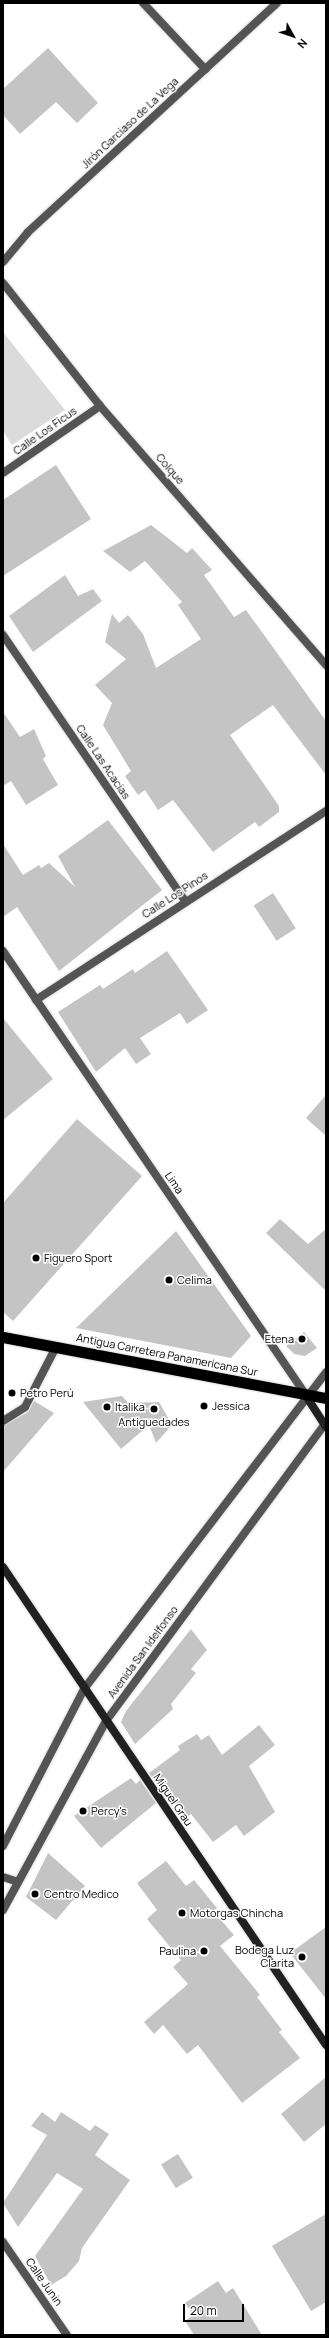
<!DOCTYPE html>
<html>
<head>
<meta charset="utf-8">
<style>
  body { margin:0 }
  #map { position:relative; width:329px; height:2338px; overflow:hidden; background:#fff; font-family:Manrope,sans-serif }
  div>[style] { position:absolute }
  [style*='--x'] { left:calc(var(--x)*1px); top:calc(var(--y)*1px); width:calc(var(--w)*1px); rotate:calc(var(--a)*1deg) }
  .green>* { inset:0; background:#dbdbdb }
  .building>* { inset:0; background:#c4c4c4; transform-origin:0 0 }
  .roads { filter:drop-shadow(0 0 1px #dbdbdb) drop-shadow(0 0 1px #dbdbdb) }
  .service>* { height:8px; margin:-4px; padding:0 4px; transform-origin:4px; border-radius:4px; background:#545454 }
  .minor>* { height:8px; margin:-4px; padding:0 4px; transform-origin:4px; border-radius:4px; background:#545454 }
  .tertiary>* { height:8px; margin:-4px; padding:0 4px; transform-origin:4px; border-radius:4px; background:#545454 }
  .secondary>* { height:8px; margin:-4px; padding:0 4px; transform-origin:4px; border-radius:4px; background:#212121 }
  .trunk>* { height:11px; margin:-5.5px; padding:0 5.5px; transform-origin:5.5px; border-radius:5.5px; background:#000 }
  .dots>* { width:11px; height:11px; translate:-50% -50%; box-sizing:border-box; border:2px solid #fff; border-radius:50% }
  span { translate:-50% -50%; white-space:nowrap; text-align:center; line-height:1.15; -webkit-text-stroke:3px #fff; paint-order:stroke }
  .street-label { font-size:11px; color:#000 }
  .poi-label { font-size:11px; color:#000 }
  .left { translate:0 -50%; text-align:left }
  .right { translate:-100% -50%; text-align:right }
  .frame { position:absolute; inset:0; border:4px solid #000; pointer-events:none }
  .north { position:absolute; left:273px; top:16px; width:40px; height:40px; -webkit-text-stroke:3px #fff; paint-order:stroke; rotate:130deg; font-size:11px; font-weight:700; line-height:16px; text-align:center; color:#000 }
  .north::after { content:''; display:block; margin:auto; width:14px; height:18px; background:#000; clip-path:polygon(50% 0,100% 100%,50% 72%,0 100%) }
  .scale { position:absolute; left:183px; top:2304px; width:61px; height:18px; box-sizing:border-box; border:2px solid #000; border-top:0; padding-left:5px; font-size:12px; line-height:14px; white-space:nowrap; color:#000; -webkit-text-stroke:3px #fff; paint-order:stroke }
</style>
</head>
<body>
<div id="map">
  <div class="green">
    <div style="clip-path:polygon(3px 332px,65px 410px,12px 445px,3px 431px)"></div>
  </div>
  <div class="building">
    <div style="clip-path:polygon(48px 48px,98px 103px,77px 123px,56px 102px,20px 134px,3px 115px,3px 89px)"></div>
    <div style="clip-path:polygon(56px 465px,91px 519px,3px 576px,3px 500px)"></div>
    <div style="clip-path:polygon(151px 525px,187px 553px,192px 548px,212px 570px,204px 575px,234px 617px,246px 610px,326px 721px,326px 775px,273px 705px,230px 735px,279px 806px,279px 812px,259px 827px,255px 822px,213px 852px,173px 800px,158px 810px,145px 790px,138px 795px,125px 776px,131px 771px,103px 725px,112px 703px,95px 685px,126px 659px,105px 642px,112px 614px,119px 623px,128px 615px,143px 634px,156px 668px,201px 639px,178px 605px,182px 602px,145px 561px,130px 572px,103px 551px)"></div>
    <div style="clip-path:polygon(65px 575px,78px 596px,93px 589px,102px 601px,33px 652px,9px 616px)"></div>
    <div style="clip-path:polygon(3px 712px,20px 737px,34px 729px,46px 756px,43px 759px,58px 785px,26px 805px,11px 781px,3px 786px)"></div>
    <div style="clip-path:polygon(108px 820px,162px 890px,59px 971px,17px 907px,3px 917px,3px 844px,23px 875px,39px 865px,41px 868px,49px 863px,75px 887px,58px 856px)"></div>
    <div style="left:273px;top:893px;width:42px;height:23px;rotate:57deg"></div>
    <div style="clip-path:polygon(167px 951px,208px 1010px,187px 1024px,180px 1013px,140px 1038px,151px 1054px,136px 1064px,125px 1048px,96px 1072px,58px 1012px,100px 985px,103px 989px,133px 969px,135px 973px)"></div>
    <div style="clip-path:polygon(3px 1018px,53px 1079px,3px 1120px)"></div>
    <div style="clip-path:polygon(326px 1095px,326px 1136px,306px 1118px)"></div>
    <div style="clip-path:polygon(77px 1119px,142px 1176px,13px 1321px,3px 1312px,3px 1203px)"></div>
    <div style="clip-path:polygon(280px 1219px,308px 1244px,326px 1229px,326px 1291px,266px 1233px)"></div>
    <div style="clip-path:polygon(176px 1231px,251px 1336px,231px 1358px,76px 1328px)"></div>
    <div style="clip-path:polygon(304px 1332px,317px 1348px,305px 1356px,294px 1354px,286px 1346px)"></div>
    <div style="clip-path:polygon(122px 1396px,128px 1403px,159px 1402px,172px 1425px,156px 1443px,149px 1425px,121px 1449px,83px 1402px)"></div>
    <div style="clip-path:polygon(34px 1401px,54px 1413px,3px 1472px,3px 1426px,28px 1412px)"></div>
    <div style="clip-path:polygon(191px 1629px,207px 1650px,191px 1669px,196px 1673px,171px 1704px,173px 1709px,135px 1744px,121px 1722px,126px 1711px)"></div>
    <div style="clip-path:polygon(259px 1725px,275px 1745px,249px 1766px,275px 1812px,244px 1836px,236px 1825px,213px 1842px,191px 1814px,186px 1818px,167px 1793px,164px 1796px,149px 1773px,180px 1750px,178px 1746px,197px 1734px,201px 1740px,209px 1735px,222px 1755px)"></div>
    <div style="clip-path:polygon(131px 1778px,136px 1784px,140px 1780px,156px 1803px,101px 1848px,74px 1816px)"></div>
    <div style="clip-path:polygon(48px 1853px,85px 1886px,56px 1920px,26px 1897px)"></div>
    <div style="clip-path:polygon(166px 1861px,186px 1886px,194px 1880px,217px 1908px,213px 1911px,234px 1935px,220px 1946px,260px 1995px,257px 1997px,282px 2030px,279px 2032px,300px 2058px,242px 2103px,198px 2045px,187px 2054px,163px 2025px,154px 2034px,144px 2022px,188px 1984px,173px 1967px,181px 1960px,147px 1919px,157px 1910px,137px 1883px)"></div>
    <div style="clip-path:polygon(326px 1927px,326px 1999px,290px 1953px)"></div>
    <div style="clip-path:polygon(326px 2077px,326px 2124px,304px 2142px,281px 2114px)"></div>
    <div style="clip-path:polygon(42px 2112px,55px 2122px,61px 2112px,90px 2131px,95px 2125px,109px 2134px,95px 2155px,130px 2180px,82px 2248px,79px 2261px,66px 2276px,51px 2285px,35px 2256px,83px 2189px,57px 2173px,18px 2227px,3px 2203px,47px 2135px,31px 2126px)"></div>
    <div style="left:178px;top:2154px;width:28px;height:20px;rotate:58deg"></div>
    <div style="clip-path:polygon(326px 2214px,326px 2302px,311px 2311px,272px 2246px)"></div>
    <div style="clip-path:polygon(218px 2281px,226px 2293px,233px 2288px,262px 2335px,194px 2335px,185px 2321px,193px 2315px,185px 2303px)"></div>
  </div>
  <div class="roads">
    <div class="service">
      <div style="--x:143;--y:3;--w:91;--a:46.8"></div>
      <div style="--x:3;--y:1421;--w:26;--a:-32"></div>
      <div style="--x:25;--y:1407;--w:68;--a:-62.7"></div>
    </div>
    <div class="minor">
      <div style="--x:3;--y:262;--w:39;--a:-50"></div>
      <div style="--x:28;--y:232;--w:338;--a:-42.6"></div>
      <div style="--x:3;--y:283;--w:157;--a:51.7"></div>
      <div style="--x:100;--y:406;--w:344;--a:48.9"></div>
      <div style="--x:3;--y:473;--w:118;--a:-34.6"></div>
      <div style="--x:3;--y:635;--w:322;--a:55.6"></div>
      <div style="--x:3;--y:951;--w:538;--a:55.69"></div>
      <div style="--x:36;--y:1000;--w:346;--a:-33.1"></div>
      <div style="--x:3;--y:1877;--w:16;--a:18"></div>
      <div style="--x:3;--y:2242;--w:113;--a:55.5"></div>
    </div>
    <div class="tertiary">
      <div style="--x:3;--y:1846;--w:177;--a:-62.7"></div>
      <div style="--x:84;--y:1689;--w:399;--a:-52.6"></div>
      <div style="--x:3;--y:1910;--w:215;--a:-61.4"></div>
      <div style="--x:106;--y:1721;--w:370;--a:-53.6"></div>
    </div>
    <div class="secondary">
      <div style="--x:306;--y:1396;--w:37;--a:57"></div>
      <div style="--x:3;--y:1567;--w:577;--a:55.95"></div>
    </div>
    <div class="trunk">
      <div style="--x:3;--y:1337;--w:329;--a:10.7"></div>
    </div>
  </div>
  <div class="dots">
    <div style="left:36px;top:1258px;background:#000"></div>
    <div style="left:169px;top:1280px;background:#000"></div>
    <div style="left:302px;top:1339px;background:#000"></div>
    <div style="left:12px;top:1393px;background:#000"></div>
    <div style="left:204px;top:1406px;background:#000"></div>
    <div style="left:107px;top:1407px;background:#000"></div>
    <div style="left:154px;top:1409px;background:#000"></div>
    <div style="left:83px;top:1811px;background:#000"></div>
    <div style="left:35px;top:1894px;background:#000"></div>
    <div style="left:182px;top:1913px;background:#000"></div>
    <div style="left:204px;top:1951px;background:#000"></div>
    <div style="left:302px;top:1957px;background:#000"></div>
  </div>
  <div class="street-label">
    <span style="left:130px;top:123px;rotate:-43deg">Jirón Garciaso de La Vega</span>
    <span style="left:45px;top:431px;rotate:-35deg">Calle Los Ficus</span>
    <span style="left:170px;top:469px;rotate:49deg">Colque</span>
    <span style="left:103px;top:762px;rotate:56deg">Calle Las Acacias</span>
    <span style="left:175px;top:895px;rotate:-33deg">Calle Los Pinos</span>
    <span style="left:174px;top:1183px;rotate:56deg">Lima</span>
    <span style="left:167px;top:1355px;rotate:11deg">Antigua Carretera Panamericana Sur</span>
    <span style="left:143px;top:1652px;rotate:-54deg">Avenida San Idelfonso</span>
    <span style="left:173px;top:1800px;rotate:56deg">Miguel Grau</span>
    <span style="left:44px;top:2282px;rotate:55deg">Calle Junin</span>
  </div>
  <div class="poi-label">
    <span class="left" style="left:44px;top:1258px">Figuero Sport</span>
    <span class="left" style="left:177px;top:1280px">Celima</span>
    <span class="right" style="left:294px;top:1339px">Etena</span>
    <span class="left" style="left:20px;top:1393px">Petro Perú</span>
    <span class="left" style="left:212px;top:1406px">Jessica</span>
    <span class="left" style="left:115px;top:1407px">Italika</span>
    <span style="left:154px;top:1422px">Antiguedades</span>
    <span class="left" style="left:91px;top:1811px">Percy's</span>
    <span class="left" style="left:44px;top:1894px">Centro Medico</span>
    <span class="left" style="left:190px;top:1913px">Motorgas Chincha</span>
    <span class="right" style="left:196px;top:1951px">Paulina</span>
    <span class="right" style="left:294px;top:1957px">Bodega Luz<br>Clarita</span>
  </div>
  <div class="frame"></div>
  <div class="north">N</div>
  <div class="scale">20 m</div>
</div>
</body>
</html>
